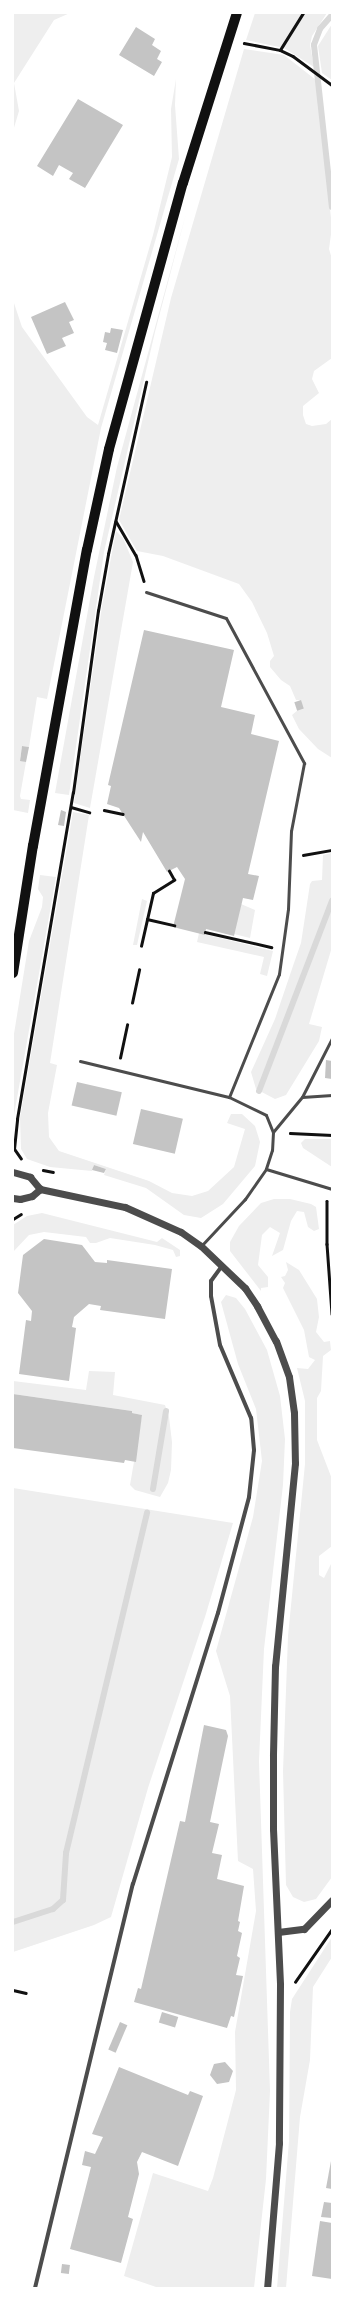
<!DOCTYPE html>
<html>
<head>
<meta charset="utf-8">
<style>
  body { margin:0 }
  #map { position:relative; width:345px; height:2301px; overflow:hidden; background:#fff; font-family:Montserrat,sans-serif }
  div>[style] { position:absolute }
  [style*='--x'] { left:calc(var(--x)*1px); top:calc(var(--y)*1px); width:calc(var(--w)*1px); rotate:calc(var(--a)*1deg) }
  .green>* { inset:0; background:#eee }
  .stream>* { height:6px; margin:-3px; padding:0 3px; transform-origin:3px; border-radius:3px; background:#d9d9d9 }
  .building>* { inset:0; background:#c4c4c4; transform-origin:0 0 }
  .path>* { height:2.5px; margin:-1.25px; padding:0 1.25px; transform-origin:1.25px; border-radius:1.25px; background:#111 }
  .service>* { height:3px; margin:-1.5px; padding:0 1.5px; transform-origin:1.5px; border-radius:1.5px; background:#4c4c4c }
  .minor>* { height:4px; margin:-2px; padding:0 2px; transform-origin:2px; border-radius:2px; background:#4c4c4c }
  .tertiary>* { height:7px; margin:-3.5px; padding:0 3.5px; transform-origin:3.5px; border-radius:3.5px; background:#4c4c4c }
  .primary>* { height:10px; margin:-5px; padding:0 5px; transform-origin:5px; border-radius:5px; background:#111 }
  span { translate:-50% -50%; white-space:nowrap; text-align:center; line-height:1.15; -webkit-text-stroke:3.5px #fff; paint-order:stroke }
  .frame { position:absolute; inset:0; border:14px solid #fff; pointer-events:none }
</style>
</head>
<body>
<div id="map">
  <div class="green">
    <div style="clip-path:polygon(13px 13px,70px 13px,54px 20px,14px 83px,19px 111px,13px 131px)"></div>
    <div style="clip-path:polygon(255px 13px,327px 13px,312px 36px,310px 45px,314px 67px,284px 48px,246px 40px)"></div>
    <div style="clip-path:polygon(332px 24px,332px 80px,322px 73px,318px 46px)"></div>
    <div style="clip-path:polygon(244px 49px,284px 55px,316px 80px,332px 227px,329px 249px,332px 259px,332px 358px,314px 371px,312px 379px,319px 393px,303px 406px,303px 415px,306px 424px,312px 426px,326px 424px,332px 419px,332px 758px,318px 749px,299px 729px,292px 715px,298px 710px,301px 700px,296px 700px,290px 686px,281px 680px,270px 667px,270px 661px,274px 656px,267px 633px,252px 602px,239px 584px,163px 556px,137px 551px,119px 520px,171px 298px)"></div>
    <div style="clip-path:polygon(176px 79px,175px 105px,179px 159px,101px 428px,47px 699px,37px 697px,29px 747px,22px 746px,20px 760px,26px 762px,20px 796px,21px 799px,30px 800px,28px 813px,13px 810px,13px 300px,22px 327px,87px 417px,98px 425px,153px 235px,172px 157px,171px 109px)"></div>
    <div style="clip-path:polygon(187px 210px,155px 332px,104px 552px,69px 795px,55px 793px,94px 577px,117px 467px)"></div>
    <div style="clip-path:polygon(116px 531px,123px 538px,133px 562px,90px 808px,74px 803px,102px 606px)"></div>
    <div style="clip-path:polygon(73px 812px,89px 815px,50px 1063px,57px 1065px,48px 1113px,49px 1137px,59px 1151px,149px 1181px,172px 1193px,192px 1196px,208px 1191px,234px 1167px,245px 1129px,227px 1123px,231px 1114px,242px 1114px,255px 1126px,260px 1142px,255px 1166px,223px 1204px,201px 1218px,184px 1215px,146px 1188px,104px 1175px,106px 1169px,94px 1165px,92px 1171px,50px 1167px,27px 1159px,21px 1149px,20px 1118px)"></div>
    <div style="clip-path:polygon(332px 853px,332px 947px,309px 1024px,322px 1027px,319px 1041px,286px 1095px,275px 1099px,256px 1089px,251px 1072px,275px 1019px,294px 963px,301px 943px,310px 884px,312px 881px,322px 880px,323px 855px)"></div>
    <div style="clip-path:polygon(40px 875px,56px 877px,13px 1121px,13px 1040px,29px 941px,42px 907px,43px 897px,38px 889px)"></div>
    <div style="clip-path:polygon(142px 899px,147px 901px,137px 945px,133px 945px)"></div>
    <div style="clip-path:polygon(241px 904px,255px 910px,250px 938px,234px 934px)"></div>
    <div style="clip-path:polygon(199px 933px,273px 951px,267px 976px,260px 974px,264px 957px,197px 942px)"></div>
    <div style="clip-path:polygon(305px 1139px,332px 1139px,332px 1167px,303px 1148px,301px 1143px)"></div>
    <div style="clip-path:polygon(274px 1199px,290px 1199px,311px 1204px,316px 1207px,319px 1229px,314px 1231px,308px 1227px,304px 1212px,297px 1211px,291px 1221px,283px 1250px,272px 1256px,280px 1233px,270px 1227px,262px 1235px,258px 1265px,268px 1277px,268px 1287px,261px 1288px,261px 1291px,230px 1251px,230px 1242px,239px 1226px,261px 1203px)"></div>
    <div style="clip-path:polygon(42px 1213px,157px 1242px,162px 1238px,180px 1250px,180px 1256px,176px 1257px,173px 1250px,155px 1245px,110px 1238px,96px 1243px,90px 1243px,86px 1237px,44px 1232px,29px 1235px,13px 1252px,13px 1225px,27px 1216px)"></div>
    <div style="clip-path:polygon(286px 1262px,299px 1270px,317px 1299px,319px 1317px,316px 1332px,324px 1342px,330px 1341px,331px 1350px,323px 1356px,321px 1391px,317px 1398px,317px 1440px,332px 1479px,332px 1546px,319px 1556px,319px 1575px,324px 1578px,332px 1562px,332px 1877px,316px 1899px,304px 1902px,293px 1897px,286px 1885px,283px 1771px,288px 1636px,305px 1464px,305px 1401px,297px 1368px,308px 1369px,315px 1360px,309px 1357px,304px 1330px,283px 1288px,285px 1283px,281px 1277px,285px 1276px,288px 1270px)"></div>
    <div style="clip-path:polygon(226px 1295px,236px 1298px,245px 1309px,267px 1350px,280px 1396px,285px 1439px,283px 1485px,264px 1649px,259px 1761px,270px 2091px,266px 2179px,254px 2288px,159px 2288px,124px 2276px,153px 2173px,208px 2191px,213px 2178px,236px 2090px,235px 2032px,256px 1911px,253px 1869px,238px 1861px,230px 1696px,216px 1651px,253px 1517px,262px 1461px,256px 1409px,238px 1364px,221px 1302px)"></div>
    <div style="clip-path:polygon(89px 1371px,115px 1372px,113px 1395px,165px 1405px,169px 1417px,172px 1442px,171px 1470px,168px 1483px,160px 1497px,135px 1490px,130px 1485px,142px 1415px,132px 1413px,132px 1411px,13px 1394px,13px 1381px,86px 1390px)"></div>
    <div style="clip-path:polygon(13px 1488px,233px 1523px,205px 1617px,148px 1788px,111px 1917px,94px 1925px,13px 1952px)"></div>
    <div style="clip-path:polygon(332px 1937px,332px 1957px,313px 1987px,310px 2060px,300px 2117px,286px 2288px,277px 2288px,289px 2141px,290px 2012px,292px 1999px)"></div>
  </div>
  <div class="stream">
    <div style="--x:332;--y:15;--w:18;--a:131"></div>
    <div style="--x:320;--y:29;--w:17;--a:111"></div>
    <div style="--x:314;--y:45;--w:163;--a:83.7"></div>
    <div style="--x:259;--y:1091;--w:204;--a:-69"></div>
    <div style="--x:153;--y:1489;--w:79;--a:-80.5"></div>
    <div style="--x:13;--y:1922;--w:42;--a:-18"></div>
    <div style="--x:53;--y:1909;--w:13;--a:-42"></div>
    <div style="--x:63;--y:1900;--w:47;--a:-86.3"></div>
    <div style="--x:66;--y:1853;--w:350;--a:-76.6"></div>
  </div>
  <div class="building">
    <div style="clip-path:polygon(136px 27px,155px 39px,152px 45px,161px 51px,157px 59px,162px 62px,154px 76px,119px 55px)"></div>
    <div style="clip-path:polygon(78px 99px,123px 125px,85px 188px,69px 179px,73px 173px,59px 165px,53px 176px,37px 166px)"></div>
    <div style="clip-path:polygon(65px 302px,74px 320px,69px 322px,74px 333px,62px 338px,66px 346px,47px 354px,31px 317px)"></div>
    <div style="clip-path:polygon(111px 328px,123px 330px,117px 353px,105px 350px,107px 343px,103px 342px,105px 332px,110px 333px)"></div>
    <div style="clip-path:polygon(144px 630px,234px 650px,221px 707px,255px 715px,251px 734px,279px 741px,248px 874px,259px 876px,253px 900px,243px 898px,234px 936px,206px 929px,205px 935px,173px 927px,185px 879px,177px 867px,167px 872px,143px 832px,141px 842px,119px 808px,107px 804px,111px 786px,108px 785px)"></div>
    <div style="left:301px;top:700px;width:9px;height:7px;rotate:72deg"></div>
    <div style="clip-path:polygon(22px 746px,29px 747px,26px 762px,20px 761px)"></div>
    <div style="clip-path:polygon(61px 810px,66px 812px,64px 826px,58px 825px)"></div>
    <div style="clip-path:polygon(326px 1060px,332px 1061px,332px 1079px,325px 1078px)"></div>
    <div style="left:77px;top:1082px;width:46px;height:24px;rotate:13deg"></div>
    <div style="left:141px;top:1109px;width:43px;height:36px;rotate:13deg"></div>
    <div style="clip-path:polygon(94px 1165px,106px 1169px,104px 1173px,92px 1170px)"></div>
    <div style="clip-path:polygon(44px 1239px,82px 1245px,95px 1262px,107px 1263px,107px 1260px,172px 1269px,165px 1319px,100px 1310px,101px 1306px,89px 1304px,74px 1317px,72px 1327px,76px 1328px,69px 1381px,19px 1374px,26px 1320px,31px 1321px,32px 1311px,18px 1293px,23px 1255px)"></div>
    <div style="clip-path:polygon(13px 1394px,132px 1411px,132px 1413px,142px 1415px,136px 1462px,125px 1460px,124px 1463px,13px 1448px)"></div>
    <div style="clip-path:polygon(204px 1725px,226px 1730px,228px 1736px,210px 1822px,219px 1824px,212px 1853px,222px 1855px,217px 1879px,244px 1886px,238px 1921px,240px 1922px,238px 1931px,242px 1933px,237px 1956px,240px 1958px,236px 1975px,243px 1976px,234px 2017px,231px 2016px,227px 2028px,134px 2002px,138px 1988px,141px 1989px,180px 1821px,185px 1822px)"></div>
    <div style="left:162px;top:2012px;width:17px;height:11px;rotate:17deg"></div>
    <div style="left:120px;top:2022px;width:8px;height:30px;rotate:23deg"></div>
    <div style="clip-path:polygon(225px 2062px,233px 2071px,229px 2082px,217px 2084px,210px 2075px,214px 2064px)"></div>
    <div style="clip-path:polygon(119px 2067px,188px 2095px,190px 2091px,203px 2096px,178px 2166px,142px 2152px,137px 2162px,139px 2174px,128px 2217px,133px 2219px,121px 2263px,70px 2249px,91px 2167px,82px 2165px,85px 2151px,95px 2154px,103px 2137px,92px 2134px)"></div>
    <div style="clip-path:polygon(331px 2161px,332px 2161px,332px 2189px,326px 2188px)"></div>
    <div style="clip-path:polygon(324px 2202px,332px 2203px,332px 2218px,321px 2217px)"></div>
    <div style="clip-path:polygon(320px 2221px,332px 2223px,332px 2279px,312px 2276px)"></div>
    <div style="left:62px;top:2264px;width:8px;height:9px;rotate:7deg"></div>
  </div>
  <div class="path">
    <div style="--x:244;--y:43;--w:37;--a:11"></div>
    <div style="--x:280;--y:50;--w:14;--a:25"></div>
    <div style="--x:293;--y:56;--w:49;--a:36.6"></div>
    <div style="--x:280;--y:50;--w:44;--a:-58.1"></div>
    <div style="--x:116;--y:521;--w:39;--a:60"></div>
    <div style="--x:136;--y:555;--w:27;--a:73"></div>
    <div style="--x:71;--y:807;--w:19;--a:16"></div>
    <div style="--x:104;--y:810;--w:19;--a:12"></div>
    <div style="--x:303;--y:855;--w:29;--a:-10"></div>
    <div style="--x:147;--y:919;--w:28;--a:13"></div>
    <div style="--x:205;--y:932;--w:68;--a:12.8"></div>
    <div style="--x:141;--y:946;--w:54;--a:-77.2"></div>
    <div style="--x:153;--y:893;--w:25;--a:-32"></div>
    <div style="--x:174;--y:880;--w:10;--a:-119"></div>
    <div style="--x:132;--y:1003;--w:34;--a:-78"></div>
    <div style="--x:120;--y:1058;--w:34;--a:-78"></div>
    <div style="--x:290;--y:1133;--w:42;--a:2.7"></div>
    <div style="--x:21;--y:1159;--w:12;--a:-125"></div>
    <div style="--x:14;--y:1149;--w:30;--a:-84"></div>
    <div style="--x:17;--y:1119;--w:331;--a:-80.3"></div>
    <div style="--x:73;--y:793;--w:184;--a:-82.2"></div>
    <div style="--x:98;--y:611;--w:58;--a:-80"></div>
    <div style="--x:108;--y:554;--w:176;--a:-77.5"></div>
    <div style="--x:43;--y:1170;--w:10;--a:11"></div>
    <div style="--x:327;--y:1201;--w:43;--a:90"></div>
    <div style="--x:327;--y:1244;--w:70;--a:85.9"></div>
    <div style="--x:13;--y:1219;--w:9;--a:-32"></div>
    <div style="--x:295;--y:1982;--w:65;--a:-55.1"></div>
    <div style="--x:13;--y:1990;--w:13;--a:13"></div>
  </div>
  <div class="service">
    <div style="--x:146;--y:592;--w:84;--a:18"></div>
    <div style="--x:226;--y:618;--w:165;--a:61.7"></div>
    <div style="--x:304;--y:763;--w:69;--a:100.8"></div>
    <div style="--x:291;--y:831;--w:78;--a:92.2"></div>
    <div style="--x:288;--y:909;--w:66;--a:97.9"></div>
    <div style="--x:279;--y:974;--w:133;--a:112.1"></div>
    <div style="--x:80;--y:1061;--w:153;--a:13.6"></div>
    <div style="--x:229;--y:1097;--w:41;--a:25.9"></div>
    <div style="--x:266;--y:1115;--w:18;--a:68"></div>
    <div style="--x:273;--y:1132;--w:18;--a:93"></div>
    <div style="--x:272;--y:1150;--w:20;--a:108"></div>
    <div style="--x:266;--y:1169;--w:37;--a:125"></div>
    <div style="--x:245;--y:1199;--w:64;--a:133.1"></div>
    <div style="--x:302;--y:1097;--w:30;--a:-4"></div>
    <div style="--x:273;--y:1132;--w:45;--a:-50.4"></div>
    <div style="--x:302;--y:1097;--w:66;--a:-63"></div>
    <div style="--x:266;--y:1169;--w:69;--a:16.9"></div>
  </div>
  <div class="minor">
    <div style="--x:35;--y:2288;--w:416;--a:-76.4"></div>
    <div style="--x:133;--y:1884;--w:284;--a:-72.6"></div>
    <div style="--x:218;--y:1613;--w:120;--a:-75"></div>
    <div style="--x:249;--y:1497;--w:47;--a:-83.9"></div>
    <div style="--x:254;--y:1450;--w:32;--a:-95"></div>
    <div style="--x:251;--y:1418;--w:79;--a:-113"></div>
    <div style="--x:220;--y:1345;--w:50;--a:-100.4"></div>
    <div style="--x:211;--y:1296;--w:15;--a:-90"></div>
    <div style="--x:211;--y:1281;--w:19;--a:-54"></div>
  </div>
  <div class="tertiary">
    <div style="--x:13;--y:1172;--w:18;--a:16"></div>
    <div style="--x:30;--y:1177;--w:16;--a:50"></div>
    <div style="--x:40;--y:1189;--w:87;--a:12"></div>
    <div style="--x:125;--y:1207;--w:61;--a:24.1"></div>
    <div style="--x:181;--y:1232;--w:24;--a:35"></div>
    <div style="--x:201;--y:1246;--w:61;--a:43.7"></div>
    <div style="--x:245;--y:1288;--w:22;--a:56"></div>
    <div style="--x:257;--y:1306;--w:40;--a:62"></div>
    <div style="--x:276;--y:1341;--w:38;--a:70"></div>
    <div style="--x:289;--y:1377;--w:36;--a:82"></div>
    <div style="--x:294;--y:1413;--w:50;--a:88.9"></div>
    <div style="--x:295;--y:1463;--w:204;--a:95.6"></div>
    <div style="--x:275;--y:1666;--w:90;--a:91.3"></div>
    <div style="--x:273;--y:1756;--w:73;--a:90"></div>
    <div style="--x:273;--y:1829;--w:156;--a:87.4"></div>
    <div style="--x:280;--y:1985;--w:158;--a:90.4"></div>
    <div style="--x:279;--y:2143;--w:145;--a:94.7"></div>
    <div style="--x:13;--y:1198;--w:7;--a:8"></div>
    <div style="--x:20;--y:1199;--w:12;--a:-14"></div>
    <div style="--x:32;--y:1196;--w:11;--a:-41"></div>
    <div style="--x:278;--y:1932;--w:26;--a:-7"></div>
    <div style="--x:304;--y:1929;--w:40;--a:-46"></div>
  </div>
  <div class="primary">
    <div style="--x:13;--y:973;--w:129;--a:-81.1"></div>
    <div style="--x:33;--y:846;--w:301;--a:-79.7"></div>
    <div style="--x:87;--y:550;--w:103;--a:-77.7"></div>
    <div style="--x:109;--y:449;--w:276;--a:-74.5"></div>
    <div style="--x:183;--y:183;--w:178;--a:-72.4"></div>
  </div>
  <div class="frame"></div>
</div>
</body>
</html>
